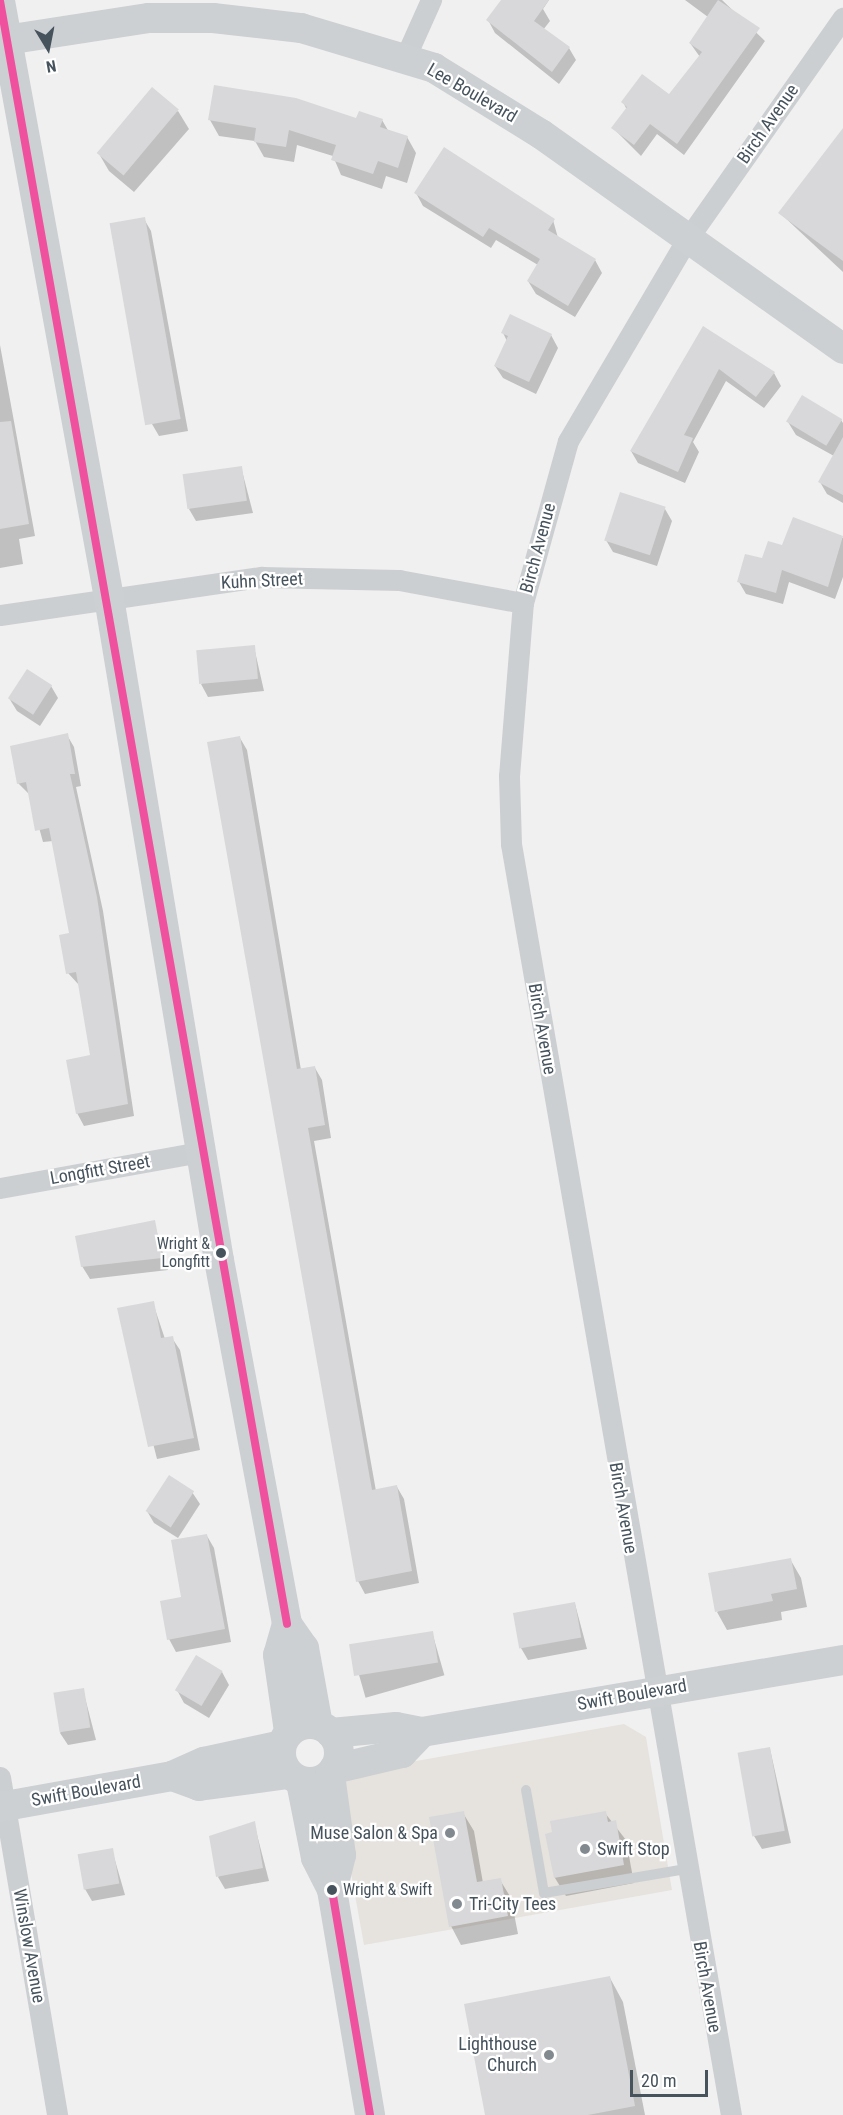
<!DOCTYPE html>
<html>
<head>
<meta charset="utf-8">
<style>
  body { margin:0 }
  #map { position:relative; width:843px; height:2115px; overflow:hidden; background:#f1f0f0; font-family:"Roboto Condensed",sans-serif }
  div>[style] { position:absolute }
  [style*='--x'] { left:calc(var(--x)*1px); top:calc(var(--y)*1px); width:calc(var(--w)*1px); rotate:calc(var(--a)*1deg) }
  .commercial>* { inset:0; background:#e6e3de }
  .shadow>* { inset:0; background:#0003; transform-origin:0 0 }
  .building>* { inset:0; background:#d8d8da; transform-origin:0 0 }
  .lane>* { height:10px; margin:-5px; padding:0 5px; transform-origin:5px; border-radius:5px; background:#cccfd1 }
  .street>* { height:21px; margin:-10.5px; padding:0 10.5px; transform-origin:10.5px; border-radius:10.5px; background:#cccfd1 }
  .secondary>* { height:30px; margin:-15px; padding:0 15px; transform-origin:15px; border-radius:15px; background:#ccd0d2 }
  .secondary>.ring { margin:-15px; padding:0; box-sizing:content-box; background:none; border:30px solid #ccd0d2; border-radius:50% }
  .bus-1>* { height:8px; margin:-4px; padding:0 4px; transform-origin:4px; border-radius:4px; background:#ef519e }
  .dots>* { width:16px; height:16px; translate:-50% -50%; box-sizing:border-box; border:3px solid #fff; border-radius:50% }
  span { translate:-50% -50%; white-space:nowrap; text-align:center; line-height:1.15; -webkit-text-stroke:4.5px #fff; paint-order:stroke }
  .bus-label { font-size:16px; color:#46535d }
  .right { translate:-100% -50%; text-align:right }
  .left { translate:0 -50%; text-align:left }
  .street-label { font-size:18px; color:#46535d }
  .poi-label { font-size:18px; color:#46535d }
  .north { position:absolute; left:18px; top:18px; width:60px; height:60px; -webkit-text-stroke:4px #fff; paint-order:stroke; rotate:170deg; font-size:16px; font-weight:700; line-height:24px; text-align:center; color:#46535d }
  .north::after { content:''; display:block; margin:auto; width:21px; height:27px; background:#46535d; clip-path:polygon(50% 0,100% 100%,50% 72%,0 100%) }
  .scale { position:absolute; left:630px; top:2070px; width:78px; height:27px; box-sizing:border-box; border:3px solid #46535d; border-top:0; padding-left:8px; font-size:18px; line-height:21px; white-space:nowrap; color:#46535d; -webkit-text-stroke:4px #fff; paint-order:stroke }
</style>
</head>
<body>
<div id="map">
  <div class="commercial">
    <div style="clip-path:polygon(624px 1724px,646px 1737px,672px 1890px,364px 1945px,337px 1795px,349px 1773px)"></div>
  </div>
  <div class="shadow">
    <div style="clip-path:polygon(502px 0,549px 0,543px 9px,550px 21px,543px 30px,569px 48px,576px 60px,559px 84px,495px 33px,488px 20px)"></div>
    <div style="clip-path:polygon(685px 0,722px 0,765px 41px,684px 155px,657px 134px,641px 156px,613px 128px,627px 110px,623px 102px,670px 96px,700px 57px,690px 43px,708px 17px)"></div>
    <div style="clip-path:polygon(178px 111px,189px 129px,134px 192px,109px 171px,98px 152px)"></div>
    <div style="clip-path:polygon(210px 120px,382px 120px,389px 132px,407px 137px,416px 153px,407px 183px,386px 176px,382px 189px,341px 175px,333px 156px,297px 145px,294px 162px,264px 157px,255px 141px,219px 136px)"></div>
    <div style="clip-path:polygon(843px 131px,843px 272px,780px 213px)"></div>
    <div style="clip-path:polygon(416px 193px,553px 220px,558px 238px,595px 260px,602px 273px,575px 317px,536px 294px,528px 281px,538px 265px,496px 240px,491px 248px,423px 206px)"></div>
    <div style="clip-path:polygon(144px 219px,151px 231px,188px 431px,159px 436px,152px 424px)"></div>
    <div style="clip-path:polygon(703px 329px,774px 373px,781px 386px,764px 408px,726px 381px,693px 442px,699px 452px,685px 483px,638px 463px,631px 451px)"></div>
    <div style="clip-path:polygon(503px 333px,551px 335px,558px 348px,536px 394px,503px 378px,495px 366px,507px 341px)"></div>
    <div style="clip-path:polygon(0 345px,35px 536px,19px 539px,23px 564px,0 568px)"></div>
    <div style="clip-path:polygon(841px 420px,843px 423px,843px 503px,827px 494px,820px 482px,834px 456px,796px 435px,788px 422px)"></div>
    <div style="clip-path:polygon(241px 467px,253px 513px,196px 521px,189px 509px)"></div>
    <div style="clip-path:polygon(665px 509px,672px 521px,657px 566px,613px 552px,606px 540px)"></div>
    <div style="clip-path:polygon(794px 519px,843px 538px,843px 577px,835px 599px,789px 582px,783px 604px,746px 594px,739px 582px,783px 547px)"></div>
    <div style="clip-path:polygon(254px 647px,264px 691px,208px 697px,201px 684px)"></div>
    <div style="clip-path:polygon(51px 686px,58px 698px,40px 726px,17px 711px,9px 698px)"></div>
    <div style="clip-path:polygon(67px 735px,74px 747px,81px 786px,76px 787px,103px 911px,134px 1116px,84px 1126px,77px 1113px,92px 1057px,79px 985px,68px 973px,71px 934px,53px 841px,43px 842px,30px 795px,18px 783px)"></div>
    <div style="clip-path:polygon(240px 738px,247px 750px,301px 1070px,315px 1068px,322px 1080px,331px 1138px,314px 1141px,376px 1491px,397px 1487px,404px 1499px,419px 1583px,365px 1594px,358px 1581px)"></div>
    <div style="clip-path:polygon(154px 1222px,168px 1270px,90px 1279px,82px 1266px)"></div>
    <div style="clip-path:polygon(153px 1303px,165px 1339px,172px 1338px,180px 1350px,200px 1450px,157px 1459px,119px 1309px)"></div>
    <div style="clip-path:polygon(192px 1492px,200px 1504px,178px 1538px,154px 1523px,147px 1511px)"></div>
    <div style="clip-path:polygon(207px 1536px,214px 1548px,231px 1642px,176px 1652px,169px 1639px)"></div>
    <div style="clip-path:polygon(790px 1559px,801px 1578px,807px 1607px,781px 1612px,782px 1620px,727px 1630px,717px 1612px)"></div>
    <div style="clip-path:polygon(575px 1604px,587px 1649px,528px 1660px,521px 1648px)"></div>
    <div style="left:432px;top:1632px;width:45px;height:82px;rotate:74deg"></div>
    <div style="clip-path:polygon(222px 1672px,229px 1685px,209px 1718px,184px 1703px,177px 1690px)"></div>
    <div style="clip-path:polygon(83px 1690px,96px 1740px,68px 1745px,60px 1733px)"></div>
    <div style="clip-path:polygon(770px 1749px,791px 1843px,762px 1849px,754px 1836px)"></div>
    <div style="clip-path:polygon(463px 1813px,474px 1831px,483px 1883px,500px 1880px,511px 1898px,518px 1934px,461px 1945px,451px 1926px)"></div>
    <div style="clip-path:polygon(605px 1813px,626px 1840px,634px 1883px,566px 1896px,555px 1878px,547px 1835px)"></div>
    <div style="clip-path:polygon(254px 1823px,269px 1881px,225px 1889px,218px 1877px)"></div>
    <div style="clip-path:polygon(112px 1850px,125px 1895px,92px 1901px,85px 1889px)"></div>
    <div style="clip-path:polygon(610px 1978px,623px 2002px,645px 2115px,486px 2115px)"></div>
  </div>
  <div class="building">
    <div style="clip-path:polygon(501px 0,549px 0,534px 21px,570px 47px,552px 72px,486px 20px)"></div>
    <div style="clip-path:polygon(718px 0,760px 28px,677px 144px,650px 124px,634px 145px,611px 128px,627px 107px,621px 102px,642px 74px,669px 94px,702px 52px,689px 43px)"></div>
    <div style="clip-path:polygon(214px 85px,296px 98px,356px 118px,359px 111px,383px 119px,380px 127px,408px 136px,398px 168px,378px 161px,373px 174px,331px 160px,336px 145px,289px 130px,286px 147px,254px 142px,256px 128px,208px 120px)"></div>
    <div style="left:152px;top:87px;width:35px;height:86px;rotate:40deg"></div>
    <div style="clip-path:polygon(843px 128px,843px 261px,778px 213px)"></div>
    <div style="clip-path:polygon(444px 147px,555px 219px,548px 230px,596px 259px,568px 306px,527px 281px,540px 259px,489px 228px,483px 237px,414px 193px)"></div>
    <div style="left:145px;top:217px;width:205px;height:36px;rotate:80deg"></div>
    <div style="clip-path:polygon(510px 314px,552px 334px,529px 382px,494px 366px,508px 336px,501px 333px)"></div>
    <div style="clip-path:polygon(703px 326px,775px 372px,756px 397px,719px 369px,684px 435px,693px 438px,678px 472px,630px 451px)"></div>
    <div style="left:802px;top:395px;width:47px;height:31px;rotate:31deg"></div>
    <div style="clip-path:polygon(11px 421px,29px 524px,0 529px,0 422px)"></div>
    <div style="clip-path:polygon(843px 437px,843px 495px,818px 482px)"></div>
    <div style="left:242px;top:466px;width:35px;height:60px;rotate:82deg"></div>
    <div style="left:620px;top:492px;width:48px;height:51px;rotate:18deg"></div>
    <div style="clip-path:polygon(793px 517px,843px 536px,828px 587px,782px 570px,776px 593px,737px 582px,745px 554px,762px 558px,768px 541px,782px 545px)"></div>
    <div style="left:255px;top:645px;width:34px;height:59px;rotate:85deg"></div>
    <div style="left:27px;top:669px;width:30px;height:35px;rotate:33deg"></div>
    <div style="clip-path:polygon(68px 733px,75px 774px,70px 774px,97px 897px,128px 1104px,76px 1114px,66px 1060px,90px 1055px,76px 972px,66px 974px,59px 935px,69px 933px,49px 828px,35px 831px,26px 782px,17px 784px,10px 746px)"></div>
    <div style="clip-path:polygon(240px 736px,297px 1069px,315px 1066px,325px 1125px,308px 1128px,372px 1490px,397px 1485px,412px 1571px,356px 1582px,207px 742px)"></div>
    <div style="clip-path:polygon(155px 1220px,162px 1258px,81px 1267px,75px 1236px)"></div>
    <div style="clip-path:polygon(154px 1301px,161px 1338px,173px 1336px,194px 1438px,148px 1447px,117px 1308px)"></div>
    <div style="left:169px;top:1475px;width:30px;height:43px;rotate:33deg"></div>
    <div style="clip-path:polygon(207px 1534px,225px 1629px,167px 1640px,160px 1601px,181px 1597px,171px 1540px)"></div>
    <div style="clip-path:polygon(791px 1558px,797px 1589px,771px 1594px,773px 1601px,715px 1612px,708px 1573px)"></div>
    <div style="left:575px;top:1602px;width:36px;height:63px;rotate:80deg"></div>
    <div style="left:433px;top:1631px;width:32px;height:85px;rotate:81deg"></div>
    <div style="left:196px;top:1655px;width:31px;height:41px;rotate:31deg"></div>
    <div style="left:84px;top:1688px;width:40px;height:31px;rotate:81deg"></div>
    <div style="left:770px;top:1747px;width:85px;height:33px;rotate:80deg"></div>
    <div style="clip-path:polygon(464px 1811px,477px 1882px,501px 1878px,508px 1916px,449px 1927px,429px 1817px)"></div>
    <div style="clip-path:polygon(606px 1811px,608px 1822px,616px 1820px,624px 1865px,554px 1878px,545px 1834px,552px 1832px,550px 1821px)"></div>
    <div style="clip-path:polygon(255px 1821px,263px 1868px,216px 1877px,209px 1836px)"></div>
    <div style="left:113px;top:1848px;width:36px;height:36px;rotate:80deg"></div>
    <div style="clip-path:polygon(610px 1976px,635px 2106px,588px 2115px,485px 2115px,464px 2004px)"></div>
  </div>
  <div class="lane">
    <div style="--x:526;--y:1790;--w:105;--a:80.1"></div>
    <div style="--x:544;--y:1893;--w:144;--a:-9.6"></div>
  </div>
  <div class="street">
    <div style="--x:405;--y:58;--w:64;--a:-65.9"></div>
    <div style="--x:0;--y:615;--w:265;--a:-8.3"></div>
    <div style="--x:262;--y:577;--w:137;--a:1.3"></div>
    <div style="--x:399;--y:580;--w:126;--a:10.5"></div>
    <div style="--x:0;--y:1188;--w:204;--a:-10.2"></div>
    <div style="--x:0;--y:1777;--w:343;--a:80.4"></div>
    <div style="--x:731;--y:2115;--w:1290;--a:-99.82"></div>
    <div style="--x:511;--y:844;--w:68;--a:-91.7"></div>
    <div style="--x:509;--y:776;--w:174;--a:-85.4"></div>
    <div style="--x:523;--y:603;--w:168;--a:-74.5"></div>
    <div style="--x:568;--y:441;--w:232;--a:-59.5"></div>
    <div style="--x:686;--y:241;--w:273;--a:-54.9"></div>
  </div>
  <div class="secondary">
    <div style="--x:0;--y:1;--w:607;--a:79.65"></div>
    <div style="--x:109;--y:598;--w:671;--a:80.57"></div>
    <div style="--x:219;--y:1260;--w:370;--a:79.4"></div>
    <div style="--x:287;--y:1624;--w:29;--a:55"></div>
    <div style="--x:304;--y:1648;--w:78;--a:79.7"></div>
    <div style="--x:0;--y:41;--w:151;--a:-8.8"></div>
    <div style="--x:149;--y:18;--w:64;--a:0"></div>
    <div style="--x:213;--y:18;--w:89;--a:6.5"></div>
    <div style="--x:301;--y:28;--w:139;--a:16.7"></div>
    <div style="--x:434;--y:68;--w:126;--a:31.7"></div>
    <div style="--x:541;--y:134;--w:371;--a:35.4"></div>
    <div style="--x:287;--y:1624;--w:32;--a:106"></div>
    <div style="--x:278;--y:1655;--w:77;--a:81.8"></div>
    <div class="ring" style="left:281px;top:1724px;width:28px;height:28px"></div>
    <div style="--x:331;--y:1733;--w:65;--a:-5.3"></div>
    <div style="--x:396;--y:1727;--w:26;--a:11"></div>
    <div style="--x:422;--y:1732;--w:427;--a:-9.7"></div>
    <div style="--x:334;--y:1769;--w:70;--a:-13.2"></div>
    <div style="--x:402;--y:1753;--w:29;--a:-46"></div>
    <div style="--x:330;--y:1775;--w:81;--a:82.2"></div>
    <div style="--x:341;--y:1855;--w:36;--a:104"></div>
    <div style="--x:172;--y:1776;--w:29;--a:20"></div>
    <div style="--x:199;--y:1786;--w:90;--a:-7.7"></div>
    <div style="--x:301;--y:1782;--w:77;--a:78.8"></div>
    <div style="--x:316;--y:1858;--w:36;--a:63"></div>
    <div style="--x:332;--y:1890;--w:228;--a:80.4"></div>
    <div style="--x:0;--y:1807;--w:175;--a:-10.2"></div>
    <div style="--x:172;--y:1776;--w:35;--a:-24"></div>
    <div style="--x:204;--y:1762;--w:79;--a:-12.4"></div>
  </div>
  <div class="bus-1">
    <div style="--x:0;--y:1;--w:1648;--a:79.97"></div>
    <div style="--x:332;--y:1890;--w:228;--a:80.4"></div>
  </div>
  <div class="dots">
    <div style="left:221px;top:1253px;background:#46535d"></div>
    <div style="left:450px;top:1833px;background:#828a90"></div>
    <div style="left:585px;top:1849px;background:#828a90"></div>
    <div style="left:332px;top:1890px;background:#46535d"></div>
    <div style="left:457px;top:1904px;background:#828a90"></div>
    <div style="left:549px;top:2055px;background:#828a90"></div>
  </div>
  <div class="bus-label">
    <span class="right" style="left:210px;top:1253px">Wright &amp;<br>Longfitt</span>
    <span class="left" style="left:343px;top:1890px">Wright &amp; Swift</span>
  </div>
  <div class="street-label">
    <span style="left:472px;top:93px;rotate:30deg">Lee Boulevard</span>
    <span style="left:768px;top:124px;rotate:-55deg">Birch Avenue</span>
    <span style="left:538px;top:548px;rotate:-75deg">Birch Avenue</span>
    <span style="left:262px;top:581px;rotate:-3deg">Kuhn Street</span>
    <span style="left:542px;top:1029px;rotate:80deg">Birch Avenue</span>
    <span style="left:100px;top:1170px;rotate:-10deg">Longfitt Street</span>
    <span style="left:623px;top:1508px;rotate:80deg">Birch Avenue</span>
    <span style="left:632px;top:1695px;rotate:-10deg">Swift Boulevard</span>
    <span style="left:86px;top:1791px;rotate:-10deg">Swift Boulevard</span>
    <span style="left:29px;top:1946px;rotate:80deg">Winslow Avenue</span>
    <span style="left:707px;top:1987px;rotate:80deg">Birch Avenue</span>
  </div>
  <div class="poi-label">
    <span class="right" style="left:438px;top:1833px">Muse Salon &amp; Spa</span>
    <span class="left" style="left:597px;top:1849px">Swift Stop</span>
    <span class="left" style="left:469px;top:1904px">Tri-City Tees</span>
    <span class="right" style="left:537px;top:2055px">Lighthouse<br>Church</span>
  </div>
  <div class="north">N</div>
  <div class="scale">20 m</div>
</div>
</body>
</html>
